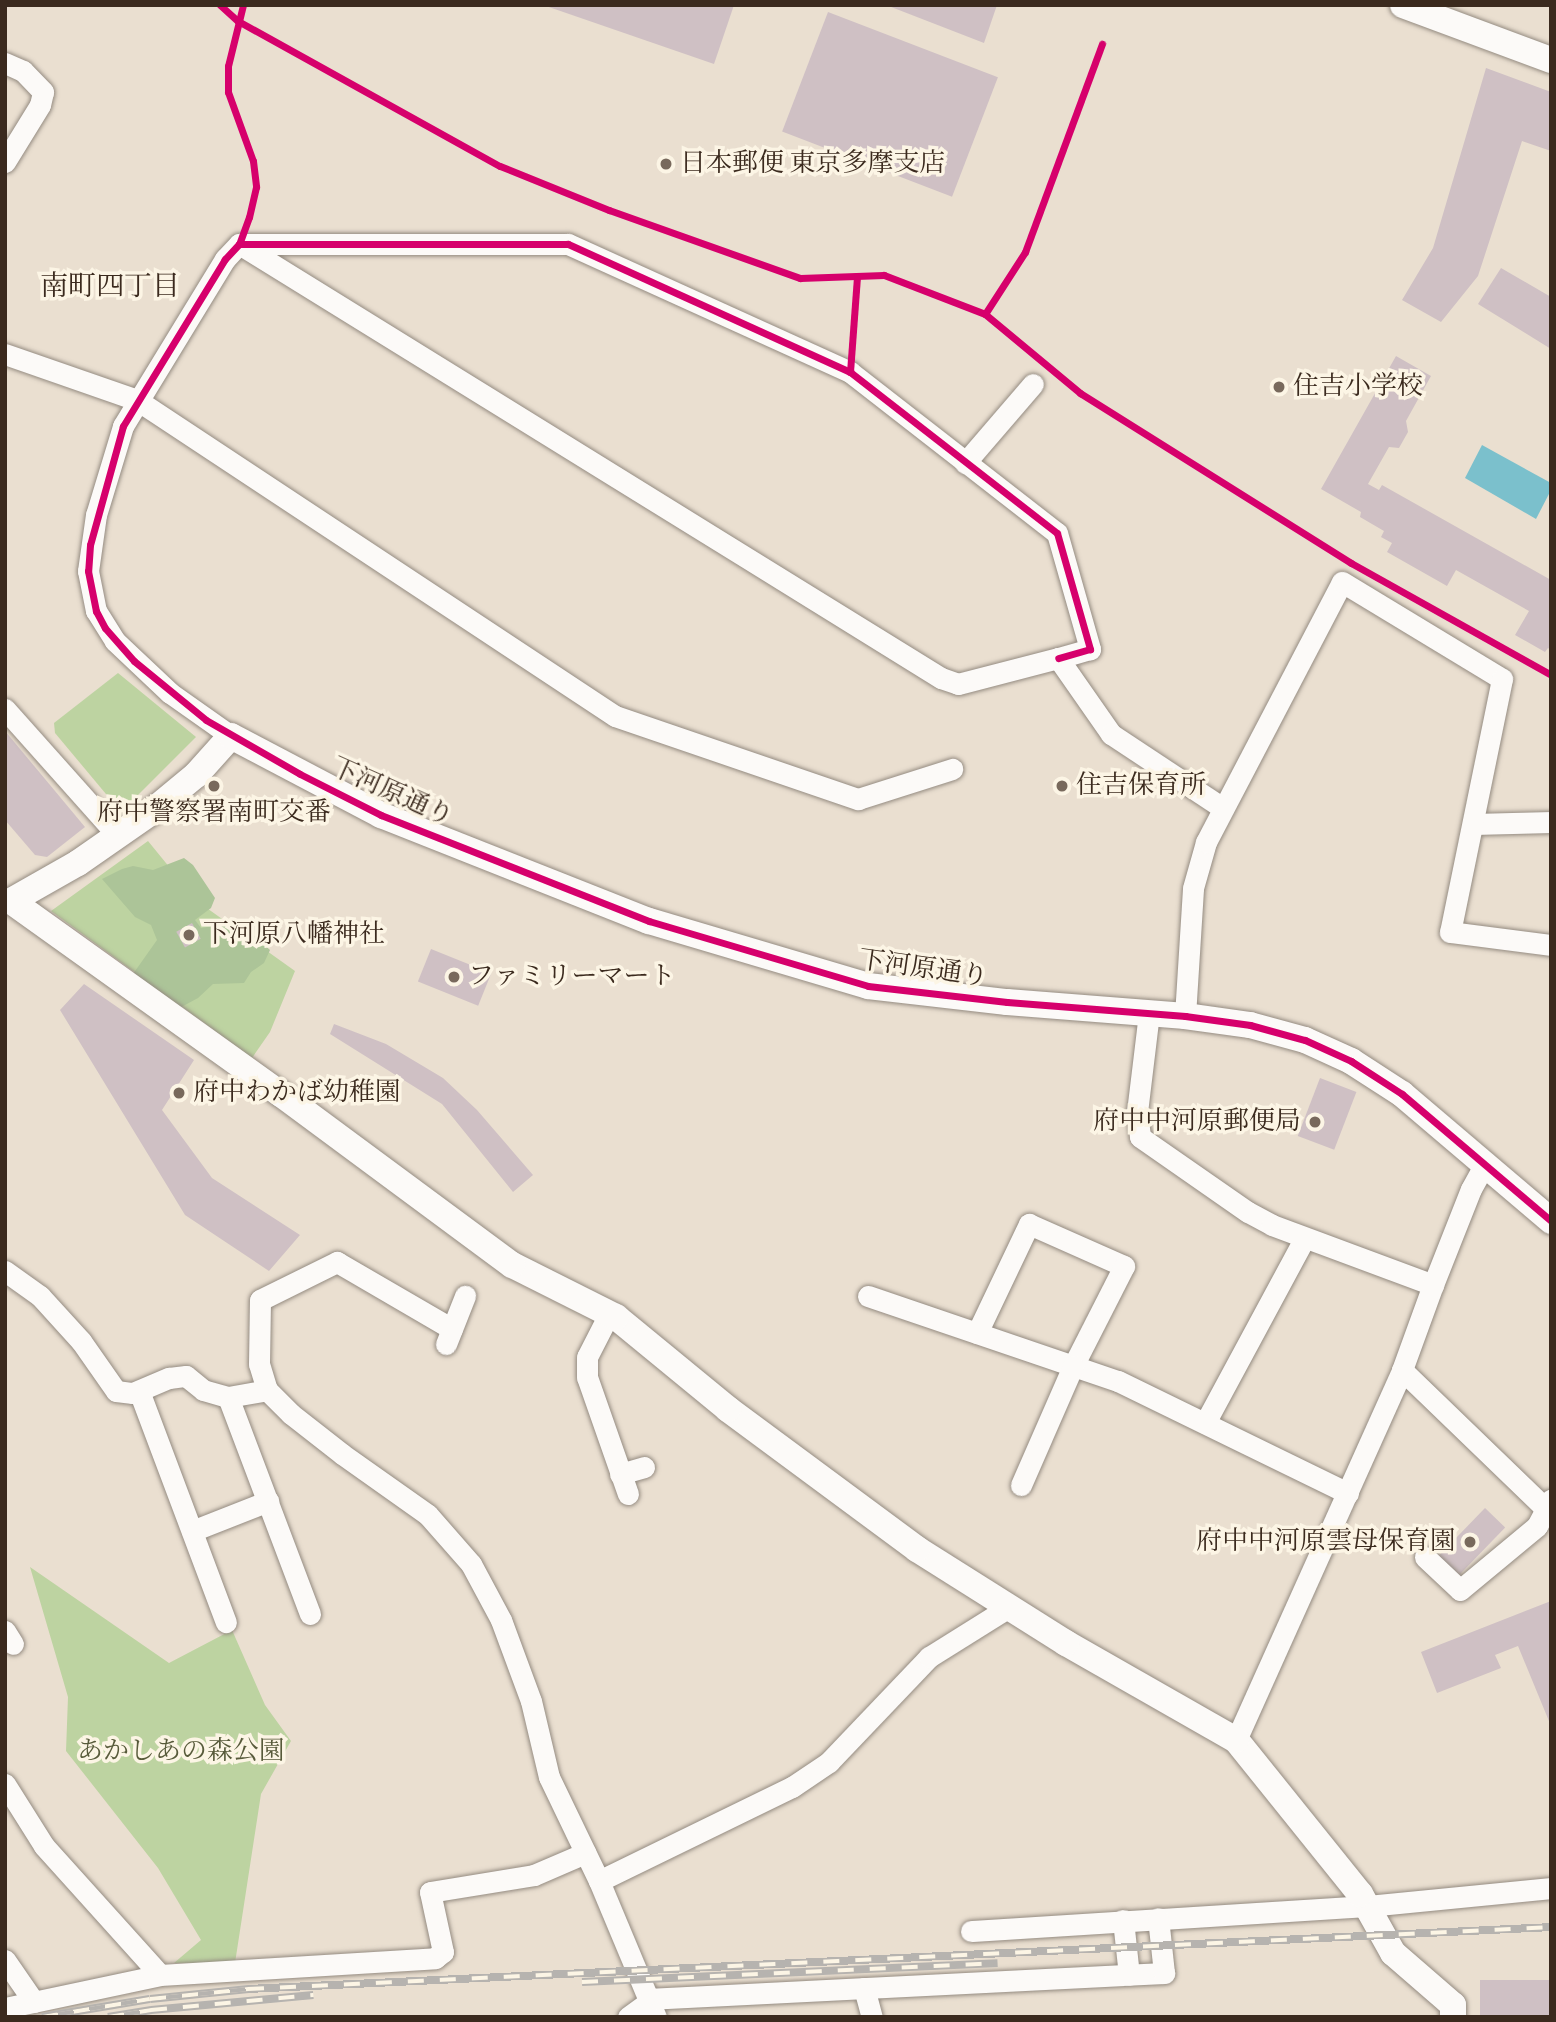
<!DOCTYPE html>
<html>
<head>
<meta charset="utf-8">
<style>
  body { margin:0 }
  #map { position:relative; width:1556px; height:2022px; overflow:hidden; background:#eadfd0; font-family:"IM FELL DW Pica","Noto Serif JP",serif }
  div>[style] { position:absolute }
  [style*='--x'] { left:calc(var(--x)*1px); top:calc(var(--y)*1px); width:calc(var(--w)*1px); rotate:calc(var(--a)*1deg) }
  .green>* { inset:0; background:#bdd3a1 }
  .forest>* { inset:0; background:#acc498 }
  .water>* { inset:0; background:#7bc0cc }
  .building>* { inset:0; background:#cfc0c4; transform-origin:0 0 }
  .roads { filter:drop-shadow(0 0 2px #948b81) drop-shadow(0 0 2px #948b81) }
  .minor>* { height:21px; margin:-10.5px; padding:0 10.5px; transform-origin:10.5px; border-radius:10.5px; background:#fcfaf8 }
  .tertiary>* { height:26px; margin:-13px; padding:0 13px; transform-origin:13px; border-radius:13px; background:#fcfaf8 }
  .rail>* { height:8px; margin-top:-4px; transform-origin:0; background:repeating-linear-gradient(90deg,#fcf5e5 0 16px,#b6b3af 0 32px); box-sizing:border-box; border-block:2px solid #b6b3af }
  .cycleway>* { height:7px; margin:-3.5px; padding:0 3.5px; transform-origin:3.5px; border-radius:3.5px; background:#d6006c }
  .dots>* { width:19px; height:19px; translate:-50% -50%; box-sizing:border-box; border:4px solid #fcf5e5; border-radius:50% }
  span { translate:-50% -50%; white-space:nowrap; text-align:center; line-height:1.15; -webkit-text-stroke:7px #fcf5e5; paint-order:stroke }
  .poi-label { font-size:26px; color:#3b2a1e }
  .left { translate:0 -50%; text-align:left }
  .right { translate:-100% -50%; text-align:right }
  .street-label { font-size:26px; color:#3b2a1e }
  .park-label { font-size:26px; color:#575a3a }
  .neighbourhood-label { font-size:28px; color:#3b2a1e }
  .frame { position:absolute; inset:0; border:7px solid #3b2a1e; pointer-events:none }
</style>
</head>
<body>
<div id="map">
  <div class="green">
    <div style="clip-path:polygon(118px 673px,196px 737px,121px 812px,55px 733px,54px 723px)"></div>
    <div style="clip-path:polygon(148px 841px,197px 901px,295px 971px,270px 1032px,252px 1058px,51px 911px)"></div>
    <div style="clip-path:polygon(30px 1567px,169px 1663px,232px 1630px,265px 1705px,291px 1741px,261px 1794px,235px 1963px,174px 1963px,201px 1940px,158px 1868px,66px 1751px,68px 1697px)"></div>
  </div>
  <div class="forest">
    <div style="clip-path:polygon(184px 858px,193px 865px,215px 898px,211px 908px,195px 920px,201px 928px,231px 923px,250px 932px,270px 950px,264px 963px,251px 972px,244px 983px,213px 984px,198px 998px,172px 1012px,133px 974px,157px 940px,151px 925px,135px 917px,102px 879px,122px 869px,133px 866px,153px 870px)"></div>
  </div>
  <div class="water">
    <div style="clip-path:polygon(1482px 445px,1551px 483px,1551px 490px,1536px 519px,1465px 478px)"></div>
  </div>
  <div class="building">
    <div style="clip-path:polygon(543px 5px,734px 5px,714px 64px)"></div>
    <div style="clip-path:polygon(886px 5px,997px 5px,984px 43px)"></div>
    <div style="left:828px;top:12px;width:182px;height:128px;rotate:21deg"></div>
    <div style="clip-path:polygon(1486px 68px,1551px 92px,1551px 151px,1522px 141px,1478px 276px,1441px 322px,1402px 300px,1433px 248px)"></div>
    <div style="clip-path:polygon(1501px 268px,1551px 297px,1551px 349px,1478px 304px)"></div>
    <div style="clip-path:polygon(1396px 356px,1431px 376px,1406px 421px,1408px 432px,1399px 448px,1389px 447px,1368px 484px,1379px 490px,1382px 485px,1551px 580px,1551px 650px,1548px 648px,1545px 652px,1515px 635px,1529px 611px,1456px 570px,1447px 586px,1387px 552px,1392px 543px,1381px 537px,1384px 531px,1360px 517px,1361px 512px,1321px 489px)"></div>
    <div style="clip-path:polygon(5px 731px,85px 827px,47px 857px,35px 855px,5px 820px)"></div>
    <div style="left:192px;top:923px;width:18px;height:18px;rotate:61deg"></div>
    <div style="left:431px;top:949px;width:65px;height:35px;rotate:22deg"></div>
    <div style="clip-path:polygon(84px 984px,194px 1060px,162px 1110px,212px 1178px,300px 1235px,269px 1271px,185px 1215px,60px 1010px)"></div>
    <div style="clip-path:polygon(334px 1024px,386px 1044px,443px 1078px,477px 1110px,533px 1175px,513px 1192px,442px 1104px,330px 1034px)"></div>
    <div style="left:1320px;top:1078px;width:39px;height:62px;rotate:21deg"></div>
    <div style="left:1485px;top:1508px;width:28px;height:70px;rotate:44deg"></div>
    <div style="clip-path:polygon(1551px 1601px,1551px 1726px,1518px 1646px,1495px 1655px,1501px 1668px,1437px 1693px,1421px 1652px)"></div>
    <div style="left:1551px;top:1980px;width:37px;height:71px;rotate:90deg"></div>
  </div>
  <div class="roads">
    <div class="minor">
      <div style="--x:5;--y:63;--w:20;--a:24"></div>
      <div style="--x:23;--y:71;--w:29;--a:46"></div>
      <div style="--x:43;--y:92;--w:13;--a:103"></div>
      <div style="--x:40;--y:105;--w:67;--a:121.6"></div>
      <div style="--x:241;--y:245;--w:823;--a:31.74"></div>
      <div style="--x:941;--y:678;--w:18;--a:19"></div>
      <div style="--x:958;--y:684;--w:103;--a:-14.6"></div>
      <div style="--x:1058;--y:658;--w:93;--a:55.1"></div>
      <div style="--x:1111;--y:734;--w:134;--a:33.5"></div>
      <div style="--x:5;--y:354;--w:140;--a:19.2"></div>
      <div style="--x:137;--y:400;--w:573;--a:33.47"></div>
      <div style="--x:615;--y:716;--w:257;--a:18.9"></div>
      <div style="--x:858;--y:799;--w:99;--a:-17.7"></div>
      <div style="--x:965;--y:463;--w:104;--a:-49.3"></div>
      <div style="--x:5;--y:709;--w:170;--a:48.3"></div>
      <div style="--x:231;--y:736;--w:75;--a:-144.8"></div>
      <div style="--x:170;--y:693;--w:76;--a:-136.6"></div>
      <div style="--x:115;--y:641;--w:36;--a:-122"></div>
      <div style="--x:96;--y:611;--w:41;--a:-101.3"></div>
      <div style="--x:88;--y:571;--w:57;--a:-81.9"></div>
      <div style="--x:96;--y:515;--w:93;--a:-73.1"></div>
      <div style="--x:123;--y:426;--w:196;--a:-58.6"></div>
      <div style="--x:225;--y:259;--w:21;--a:-47"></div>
      <div style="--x:239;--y:244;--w:329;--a:0"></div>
      <div style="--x:568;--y:244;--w:310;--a:24.4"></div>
      <div style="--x:850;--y:372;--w:262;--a:37.9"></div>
      <div style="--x:1057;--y:533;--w:121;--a:74.1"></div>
      <div style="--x:1090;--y:649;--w:33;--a:164"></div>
      <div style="--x:1474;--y:824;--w:77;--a:-1.5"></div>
      <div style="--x:1149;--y:1013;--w:100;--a:96.9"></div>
      <div style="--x:1137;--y:1112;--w:25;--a:83"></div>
      <div style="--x:1140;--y:1137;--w:131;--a:34.8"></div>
      <div style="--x:1248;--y:1212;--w:27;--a:28"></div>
      <div style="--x:1272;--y:1225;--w:172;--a:20.4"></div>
      <div style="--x:1185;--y:1016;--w:128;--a:-86.4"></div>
      <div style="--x:1193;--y:888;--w:48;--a:-74.2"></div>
      <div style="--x:1206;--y:842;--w:293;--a:-62.4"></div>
      <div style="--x:1342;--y:582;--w:187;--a:31.2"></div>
      <div style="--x:1502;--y:679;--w:258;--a:101.6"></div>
      <div style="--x:1450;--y:932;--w:102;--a:7.3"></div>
      <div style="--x:5;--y:1271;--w:43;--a:35.5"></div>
      <div style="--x:40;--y:1296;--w:61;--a:47.7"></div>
      <div style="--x:81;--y:1341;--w:61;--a:55"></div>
      <div style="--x:116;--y:1391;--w:17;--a:7"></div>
      <div style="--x:133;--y:1393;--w:39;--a:-23"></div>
      <div style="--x:169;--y:1378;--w:17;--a:-7"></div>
      <div style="--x:186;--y:1376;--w:22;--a:39"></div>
      <div style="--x:203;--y:1390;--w:26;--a:16"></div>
      <div style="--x:228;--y:1397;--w:40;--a:-10"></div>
      <div style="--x:267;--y:1390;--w:34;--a:45"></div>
      <div style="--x:291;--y:1414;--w:65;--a:38.1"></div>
      <div style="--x:342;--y:1454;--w:105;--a:35.3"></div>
      <div style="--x:428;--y:1515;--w:65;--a:48.7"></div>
      <div style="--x:471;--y:1564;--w:64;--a:61.8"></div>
      <div style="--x:501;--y:1620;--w:86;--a:69.7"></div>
      <div style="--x:531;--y:1701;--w:78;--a:76.7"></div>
      <div style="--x:549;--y:1777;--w:115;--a:64.3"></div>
      <div style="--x:599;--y:1881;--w:147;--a:67.3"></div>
      <div style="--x:868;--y:1296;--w:264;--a:18.8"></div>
      <div style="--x:1118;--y:1381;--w:256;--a:26"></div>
      <div style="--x:609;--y:1314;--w:48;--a:117.1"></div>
      <div style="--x:587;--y:1357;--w:20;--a:90"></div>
      <div style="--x:587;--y:1377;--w:124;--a:70.7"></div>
      <div style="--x:977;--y:1333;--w:121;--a:-64.5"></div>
      <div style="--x:1029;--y:1224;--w:104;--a:23.9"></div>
      <div style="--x:1124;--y:1266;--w:112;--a:117"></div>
      <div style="--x:1073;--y:1366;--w:130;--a:113.6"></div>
      <div style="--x:446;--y:1344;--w:52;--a:-68.4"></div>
      <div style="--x:1402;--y:1370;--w:202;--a:44"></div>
      <div style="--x:267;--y:1390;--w:27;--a:-107"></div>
      <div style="--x:259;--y:1364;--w:64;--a:-89.1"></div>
      <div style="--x:260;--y:1300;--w:86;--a:-26.3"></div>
      <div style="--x:337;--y:1262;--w:133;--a:30.2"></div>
      <div style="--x:139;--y:1391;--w:247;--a:69.4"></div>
      <div style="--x:228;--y:1397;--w:232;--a:69.3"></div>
      <div style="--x:1205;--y:1423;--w:209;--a:-61.7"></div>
      <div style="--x:620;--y:1474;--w:25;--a:-16"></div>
      <div style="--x:192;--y:1531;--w:82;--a:-21.5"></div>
      <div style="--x:1425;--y:1557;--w:48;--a:43.3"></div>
      <div style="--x:1460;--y:1590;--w:100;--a:-39.7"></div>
      <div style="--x:1537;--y:1526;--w:30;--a:-62"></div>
      <div style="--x:5;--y:1631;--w:15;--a:58"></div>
      <div style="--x:1236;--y:1740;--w:406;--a:-65.8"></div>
      <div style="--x:1402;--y:1370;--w:90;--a:-70"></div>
      <div style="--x:1433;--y:1285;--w:103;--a:-68.4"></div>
      <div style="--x:1471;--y:1189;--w:29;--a:-61"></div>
      <div style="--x:5;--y:1784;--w:73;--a:57.8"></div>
      <div style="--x:44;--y:1846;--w:173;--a:48"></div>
      <div style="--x:599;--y:1881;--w:215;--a:-26"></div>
      <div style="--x:792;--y:1787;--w:45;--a:-34"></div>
      <div style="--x:829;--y:1762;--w:145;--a:-46.4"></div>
      <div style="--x:929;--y:1657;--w:94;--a:-32"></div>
      <div style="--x:1123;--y:1920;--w:55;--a:83.8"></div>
      <div style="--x:971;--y:1931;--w:398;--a:-3.6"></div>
      <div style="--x:1368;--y:1906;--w:184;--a:-5.6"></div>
      <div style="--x:5;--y:1960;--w:51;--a:55.4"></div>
      <div style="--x:864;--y:1988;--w:30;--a:75"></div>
      <div style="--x:647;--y:1999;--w:518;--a:-2.88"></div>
      <div style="--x:1164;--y:1973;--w:55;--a:-96.2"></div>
      <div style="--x:5;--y:2008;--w:158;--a:-12"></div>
      <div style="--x:160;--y:1975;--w:276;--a:-3.5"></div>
      <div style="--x:435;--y:1958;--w:10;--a:-37"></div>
      <div style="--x:443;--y:1952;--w:61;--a:-102.2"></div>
      <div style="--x:430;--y:1892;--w:105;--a:-9.3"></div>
      <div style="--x:534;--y:1875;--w:56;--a:-23.3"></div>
      <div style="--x:628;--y:2017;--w:26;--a:-36"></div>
    </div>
    <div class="tertiary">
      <div style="--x:1403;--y:5;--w:158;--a:20.4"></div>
      <div style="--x:1453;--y:2017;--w:12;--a:-90"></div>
      <div style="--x:1453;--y:2005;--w:79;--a:-139.1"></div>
      <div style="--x:1393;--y:1953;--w:68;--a:-119.2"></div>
      <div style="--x:1360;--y:1894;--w:198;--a:-128.8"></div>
      <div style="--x:1236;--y:1740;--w:196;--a:-150.3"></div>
      <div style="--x:1066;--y:1643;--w:176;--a:-147.8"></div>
      <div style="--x:917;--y:1549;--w:235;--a:-143.5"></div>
      <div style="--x:728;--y:1409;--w:145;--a:-140.6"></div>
      <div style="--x:616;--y:1317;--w:116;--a:-153.4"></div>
      <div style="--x:512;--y:1265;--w:286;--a:-143.5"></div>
      <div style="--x:282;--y:1095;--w:333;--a:-144.4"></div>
      <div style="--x:11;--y:901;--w:77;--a:-29.6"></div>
      <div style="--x:78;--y:863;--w:88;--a:-34.8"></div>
      <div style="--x:150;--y:813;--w:60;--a:-39.6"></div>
      <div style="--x:196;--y:775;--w:52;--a:-48.1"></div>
      <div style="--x:231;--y:736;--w:170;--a:27.8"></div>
      <div style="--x:381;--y:815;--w:288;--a:21.6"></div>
      <div style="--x:649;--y:921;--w:228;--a:16.5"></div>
      <div style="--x:868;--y:986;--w:140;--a:6.6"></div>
      <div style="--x:1007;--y:1002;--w:179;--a:4.5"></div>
      <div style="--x:1185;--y:1016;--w:66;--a:7.9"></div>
      <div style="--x:1250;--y:1025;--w:57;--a:15.3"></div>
      <div style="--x:1305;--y:1040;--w:51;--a:24.5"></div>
      <div style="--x:1351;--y:1061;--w:61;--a:32.9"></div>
      <div style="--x:1402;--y:1094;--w:196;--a:40.4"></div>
    </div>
  </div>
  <div class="rail">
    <div style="--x:582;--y:1982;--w:416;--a:-2.6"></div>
    <div style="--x:42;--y:2017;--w:109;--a:-9.5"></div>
    <div style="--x:150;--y:1999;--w:99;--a:-5.8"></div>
    <div style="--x:248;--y:1989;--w:1304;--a:-2.72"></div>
    <div style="--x:108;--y:2017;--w:44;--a:-9.2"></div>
    <div style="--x:151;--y:2010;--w:163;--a:-5.3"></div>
  </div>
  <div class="cycleway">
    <div style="--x:220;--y:5;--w:24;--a:42"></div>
    <div style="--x:238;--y:21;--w:299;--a:29"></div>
    <div style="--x:500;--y:166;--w:118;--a:22"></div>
    <div style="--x:609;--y:210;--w:203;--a:19.6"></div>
    <div style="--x:800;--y:278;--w:84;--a:-2"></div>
    <div style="--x:884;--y:275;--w:108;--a:21.1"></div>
    <div style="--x:985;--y:314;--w:124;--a:39.7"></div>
    <div style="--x:1080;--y:393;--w:320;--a:32.1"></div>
    <div style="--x:1351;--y:563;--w:229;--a:29.2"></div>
    <div style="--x:243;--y:5;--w:63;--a:103.8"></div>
    <div style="--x:228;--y:66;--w:26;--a:90"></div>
    <div style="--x:228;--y:92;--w:73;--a:70.1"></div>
    <div style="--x:253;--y:161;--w:26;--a:83"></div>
    <div style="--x:256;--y:187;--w:31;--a:103"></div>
    <div style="--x:249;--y:217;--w:29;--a:110"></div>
    <div style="--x:239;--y:244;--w:21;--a:133"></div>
    <div style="--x:225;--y:259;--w:196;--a:121.4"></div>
    <div style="--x:123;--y:426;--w:123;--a:105.5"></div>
    <div style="--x:90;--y:545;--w:26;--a:94"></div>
    <div style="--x:88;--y:571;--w:41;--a:78.7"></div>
    <div style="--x:96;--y:611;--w:19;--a:62"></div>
    <div style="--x:105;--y:628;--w:44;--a:48.7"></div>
    <div style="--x:134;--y:661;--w:93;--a:39.3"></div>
    <div style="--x:206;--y:720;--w:108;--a:29.9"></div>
    <div style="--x:300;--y:774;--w:91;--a:26.8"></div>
    <div style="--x:381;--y:815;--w:288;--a:21.6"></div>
    <div style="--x:649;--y:921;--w:228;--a:16.5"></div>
    <div style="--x:868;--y:986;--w:140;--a:6.6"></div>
    <div style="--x:1007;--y:1002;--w:179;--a:4.5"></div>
    <div style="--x:1185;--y:1016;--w:66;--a:7.9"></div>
    <div style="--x:1250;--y:1025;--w:57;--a:15.3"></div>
    <div style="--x:1305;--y:1040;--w:51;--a:24.5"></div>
    <div style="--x:1351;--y:1061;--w:61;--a:32.9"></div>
    <div style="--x:1402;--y:1094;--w:196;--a:40.4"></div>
    <div style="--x:239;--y:244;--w:329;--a:0"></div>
    <div style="--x:568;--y:244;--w:310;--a:24.4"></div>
    <div style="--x:850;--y:372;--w:262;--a:37.9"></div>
    <div style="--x:1057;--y:533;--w:121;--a:74.1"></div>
    <div style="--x:1090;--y:649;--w:33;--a:164"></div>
    <div style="--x:985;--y:314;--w:74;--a:-57.2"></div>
    <div style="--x:1025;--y:252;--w:222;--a:-69.7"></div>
    <div style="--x:850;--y:372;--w:96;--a:-85.8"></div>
  </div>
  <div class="dots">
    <div style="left:666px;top:164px;background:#78695c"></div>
    <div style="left:1279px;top:387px;background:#78695c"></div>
    <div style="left:214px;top:786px;background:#78695c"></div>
    <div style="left:1062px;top:786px;background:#78695c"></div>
    <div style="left:189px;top:935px;background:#78695c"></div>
    <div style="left:454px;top:977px;background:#78695c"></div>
    <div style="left:179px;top:1093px;background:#78695c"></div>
    <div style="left:1315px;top:1122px;background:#78695c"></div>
    <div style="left:1470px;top:1542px;background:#78695c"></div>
  </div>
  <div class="poi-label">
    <span class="left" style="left:680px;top:164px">日本郵便 東京多摩支店</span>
    <span class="left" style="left:1293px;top:387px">住吉小学校</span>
    <span class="left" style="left:1076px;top:786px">住吉保育所</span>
    <span style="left:214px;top:813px">府中警察署南町交番</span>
    <span class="left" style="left:203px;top:935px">下河原八幡神社</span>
    <span class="left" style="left:468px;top:977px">ファミリーマート</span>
    <span class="left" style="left:193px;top:1093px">府中わかば幼稚園</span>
    <span class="right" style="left:1301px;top:1122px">府中中河原郵便局</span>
    <span class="right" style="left:1456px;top:1542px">府中中河原雲母保育園</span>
  </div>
  <div class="street-label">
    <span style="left:392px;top:793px;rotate:24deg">下河原通り</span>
    <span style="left:923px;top:969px;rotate:8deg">下河原通り</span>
  </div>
  <div class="park-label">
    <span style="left:181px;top:1752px">あかしあの森公園</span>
  </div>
  <div class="neighbourhood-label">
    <span style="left:110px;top:287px">南町四丁目</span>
  </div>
  <div class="frame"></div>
</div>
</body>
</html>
